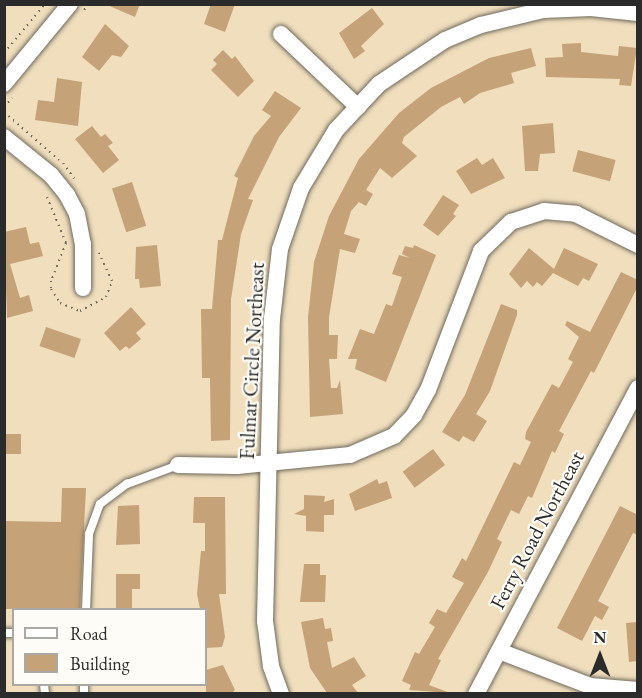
<!DOCTYPE html>
<html>
<head>
<meta charset="utf-8">
<style>
  body { margin:0 }
  #map { position:relative; width:642px; height:698px; overflow:hidden; background:#f0debd; font-family:"EB Garamond",serif }
  div>[style] { position:absolute }
  [style*='--x'] { left:calc(var(--x)*1px); top:calc(var(--y)*1px); width:calc(var(--w)*1px); rotate:calc(var(--a)*1deg) }
  .building>* { inset:0; background:#c5a278; transform-origin:0 0 }
  .path>* { height:2px; margin-top:-1px; transform-origin:0; background:repeating-linear-gradient(90deg,#706a5e 0 1.5px,transparent 0 6px) }
  .roads { filter:drop-shadow(0 0 2px #706a5e) drop-shadow(0 0 2px #706a5e) }
  .lane>* { height:8px; margin:-4px; padding:0 4px; transform-origin:4px; border-radius:4px; background:#fff }
  .street>* { height:16px; margin:-8px; padding:0 8px; transform-origin:8px; border-radius:8px; background:#fff }
  span { translate:-50% -50%; white-space:nowrap; text-align:center; line-height:1.15; -webkit-text-stroke:4.5px #fdfcf7; paint-order:stroke }
  .street-label { font-size:21px; color:#2b2b2b }
  .frame { position:absolute; inset:0; border:6px solid #2b2b2b; pointer-events:none }
  .legend { position:absolute; left:12px; top:608px; width:195px; height:78px; box-sizing:border-box; background:#fdfcf7; border:2px solid #a9a8a5; margin:0; padding:8px 10px; list-style:none; font-size:18px; color:#2b2b2b }
  .legend li { display:flex; align-items:center; gap:12px; height:30px }
  .legend b { width:30px; border:2px solid #a9a8a5 }
  .north { position:absolute; left:570px; top:626px; width:60px; height:60px; -webkit-text-stroke:4px #fdfcf7; paint-order:stroke; rotate:0deg; font-size:16px; font-weight:700; line-height:24px; text-align:center; color:#2b2b2b }
  .north::after { content:''; display:block; margin:auto; width:21px; height:27px; background:#2b2b2b; clip-path:polygon(50% 0,100% 100%,50% 72%,0 100%) }
</style>
</head>
<body>
<div id="map">
  <div class="building">
    <div style="clip-path:polygon(105px 4px,140px 4px,135px 17px)"></div>
    <div style="clip-path:polygon(211px 4px,235px 4px,225px 32px,204px 24px)"></div>
    <div style="clip-path:polygon(372px 8px,384px 24px,361px 46px,365px 51px,354px 59px,339px 33px)"></div>
    <div style="clip-path:polygon(105px 24px,129px 46px,121px 57px,112px 55px,99px 71px,82px 57px)"></div>
    <div style="clip-path:polygon(581px 43px,581px 52px,618px 56px,619px 46px,637px 48px,631px 86px,619px 85px,620px 79px,546px 77px,545px 58px,563px 57px,562px 44px)"></div>
    <div style="clip-path:polygon(531px 48px,536px 66px,511px 73px,514px 83px,480px 93px,464px 104px,460px 97px,441px 107px,404px 137px,402px 143px,417px 156px,392px 178px,380px 168px,366px 190px,373px 194px,366px 206px,359px 202px,351px 211px,344px 234px,360px 239px,355px 253px,340px 249px,329px 317px,329px 335px,338px 335px,337px 359px,329px 359px,331px 388px,337px 388px,340px 380px,343px 414px,310px 417px,308px 317px,314px 262px,329px 216px,359px 159px,399px 113px,431px 88px,489px 58px)"></div>
    <div style="clip-path:polygon(223px 50px,232px 59px,235px 56px,254px 81px,238px 97px,211px 70px,217px 64px,213px 60px)"></div>
    <div style="clip-path:polygon(57px 78px,82px 82px,78px 126px,35px 120px,38px 100px,54px 102px)"></div>
    <div style="clip-path:polygon(275px 91px,301px 108px,279px 137px,248px 199px,253px 200px,241px 234px,231px 299px,230px 440px,211px 441px,210px 378px,202px 378px,201px 309px,212px 309px,218px 240px,222px 240px,238px 178px,234px 176px,254px 136px,271px 116px,262px 110px)"></div>
    <div style="clip-path:polygon(553px 123px,555px 153px,540px 154px,538px 171px,525px 171px,522px 126px)"></div>
    <div style="clip-path:polygon(92px 126px,101px 137px,105px 134px,113px 143px,108px 146px,119px 160px,103px 173px,75px 139px)"></div>
    <div style="left:578px;top:150px;width:39px;height:22px;rotate:15deg"></div>
    <div style="clip-path:polygon(477px 158px,482px 165px,493px 158px,505px 178px,471px 194px,456px 171px)"></div>
    <div style="left:132px;top:182px;width:46px;height:21px;rotate:72deg"></div>
    <div style="clip-path:polygon(443px 195px,459px 205px,453px 214px,456px 216px,438px 236px,423px 225px)"></div>
    <div style="clip-path:polygon(26px 227px,30px 244px,39px 242px,43px 256px,10px 264px,20px 298px,29px 295px,33px 311px,7px 318px,4px 232px)"></div>
    <div style="clip-path:polygon(157px 245px,161px 286px,140px 288px,139px 279px,135px 279px,136px 247px)"></div>
    <div style="clip-path:polygon(414px 245px,436px 255px,386px 382px,355px 369px,357px 359px,348px 359px,360px 329px,374px 334px,386px 304px,392px 306px,402px 277px,392px 274px,399px 255px,410px 258px,402px 254px,405px 246px,413px 248px)"></div>
    <div style="clip-path:polygon(529px 248px,554px 269px,564px 248px,598px 264px,589px 281px,583px 278px,578px 286px,553px 273px,542px 286px,537px 282px,533px 287px,527px 281px,521px 288px,509px 274px)"></div>
    <div style="clip-path:polygon(621px 272px,638px 280px,638px 286px,594px 373px,591px 371px,559px 431px,564px 434px,555px 453px,552px 451px,532px 498px,528px 496px,519px 514px,511px 510px,497px 539px,502px 542px,488px 572px,438px 659px,441px 660px,429px 685px,450px 693px,409px 690px,411px 685px,402px 681px,415px 652px,419px 654px,435px 627px,429px 623px,437px 609px,446px 613px,464px 583px,452px 577px,462px 558px,466px 561px,514px 462px,520px 465px,531px 442px,525px 439px,526px 432px,552px 384px,559px 388px,573px 362px,568px 359px,579px 337px,565px 325px,567px 321px,590px 332px)"></div>
    <div style="clip-path:polygon(501px 304px,517px 310px,517px 315px,490px 391px,476px 414px,487px 421px,474px 442px,463px 436px,459px 442px,442px 432px,465px 395px)"></div>
    <div style="clip-path:polygon(131px 307px,146px 324px,136px 333px,141px 339px,129px 349px,126px 346px,120px 351px,104px 333px)"></div>
    <div style="left:46px;top:327px;width:37px;height:20px;rotate:19deg"></div>
    <div style="left:4px;top:434px;width:17px;height:20px"></div>
    <div style="left:433px;top:449px;width:20px;height:38px;rotate:53deg"></div>
    <div style="clip-path:polygon(377px 479px,379px 484px,387px 481px,392px 498px,355px 511px,349px 494px)"></div>
    <div style="clip-path:polygon(62px 488px,86px 488px,80px 609px,4px 609px,4px 521px,61px 522px)"></div>
    <div style="clip-path:polygon(304px 495px,325px 496px,324px 502px,334px 499px,334px 515px,324px 515px,324px 532px,306px 531px,306px 516px,294px 514px,304px 509px)"></div>
    <div style="clip-path:polygon(194px 497px,225px 497px,226px 594px,219px 594px,225px 637px,222px 647px,206px 648px,206px 609px,200px 609px,197px 594px,201px 551px,205px 551px,205px 523px,193px 523px)"></div>
    <div style="clip-path:polygon(139px 505px,140px 544px,116px 545px,118px 506px)"></div>
    <div style="clip-path:polygon(620px 506px,638px 515px,638px 535px,633px 533px,598px 601px,609px 607px,602px 620px,595px 616px,582px 641px,557px 628px)"></div>
    <div style="clip-path:polygon(304px 564px,320px 564px,320px 575px,326px 575px,325px 602px,300px 602px)"></div>
    <div style="clip-path:polygon(116px 574px,140px 574px,140px 589px,132px 589px,132px 609px,116px 609px)"></div>
    <div style="clip-path:polygon(323px 618px,325px 629px,331px 628px,333px 641px,327px 642px,332px 668px,354px 657px,366px 676px,352px 685px,358px 693px,327px 693px,310px 668px,301px 622px)"></div>
    <div style="clip-path:polygon(638px 622px,638px 661px,629px 662px,626px 623px)"></div>
    <div style="clip-path:polygon(223px 665px,235px 690px,232px 693px,206px 693px,206px 670px)"></div>
  </div>
  <div class="path">
    <div style="--x:84;--y:10;--w:8;--a:-50"></div>
    <div style="--x:4;--y:53;--w:64;--a:-50.1"></div>
    <div style="--x:4;--y:107;--w:12;--a:-48"></div>
    <div style="--x:4;--y:112;--w:73;--a:41.1"></div>
    <div style="--x:63;--y:163;--w:19;--a:54"></div>
    <div style="--x:47;--y:197;--w:50;--a:67.6"></div>
    <div style="--x:66;--y:243;--w:41;--a:111.5"></div>
    <div style="--x:51;--y:281;--w:8;--a:90"></div>
    <div style="--x:51;--y:289;--w:17;--a:57"></div>
    <div style="--x:60;--y:303;--w:22;--a:22"></div>
    <div style="--x:80;--y:311;--w:30;--a:-28"></div>
    <div style="--x:106;--y:297;--w:17;--a:-69"></div>
    <div style="--x:112;--y:281;--w:31;--a:-115"></div>
  </div>
  <div class="roads">
    <div class="lane">
      <div style="--x:86;--y:610;--w:76;--a:-87.7"></div>
      <div style="--x:89;--y:534;--w:32;--a:-70"></div>
      <div style="--x:100;--y:504;--w:34;--a:-37"></div>
      <div style="--x:127;--y:484;--w:54;--a:-20.4"></div>
      <div style="--x:4;--y:633;--w:10;--a:0"></div>
      <div style="--x:44;--y:684;--w:10;--a:84"></div>
      <div style="--x:84;--y:694;--w:10;--a:-90"></div>
    </div>
    <div class="street">
      <div style="--x:281;--y:34;--w:106;--a:43.5"></div>
      <div style="--x:4;--y:84;--w:104;--a:-50.5"></div>
      <div style="--x:4;--y:137;--w:60;--a:39"></div>
      <div style="--x:51;--y:175;--w:26;--a:51"></div>
      <div style="--x:67;--y:195;--w:21;--a:62"></div>
      <div style="--x:77;--y:214;--w:31;--a:79"></div>
      <div style="--x:83;--y:244;--w:44;--a:90"></div>
      <div style="--x:178;--y:465;--w:59;--a:1"></div>
      <div style="--x:237;--y:466;--w:114;--a:-5.6"></div>
      <div style="--x:350;--y:455;--w:48;--a:-23.4"></div>
      <div style="--x:394;--y:436;--w:29;--a:-46"></div>
      <div style="--x:414;--y:415;--w:29;--a:-61"></div>
      <div style="--x:428;--y:390;--w:149;--a:-69.1"></div>
      <div style="--x:481;--y:251;--w:42;--a:-44"></div>
      <div style="--x:511;--y:222;--w:35;--a:-18"></div>
      <div style="--x:544;--y:211;--w:32;--a:5"></div>
      <div style="--x:576;--y:214;--w:69;--a:26.6"></div>
      <div style="--x:499;--y:651;--w:97;--a:21"></div>
      <div style="--x:590;--y:686;--w:48;--a:4.8"></div>
      <div style="--x:281;--y:694;--w:30;--a:-110"></div>
      <div style="--x:271;--y:666;--w:45;--a:-97.6"></div>
      <div style="--x:265;--y:621;--w:302;--a:-88.7"></div>
      <div style="--x:272;--y:319;--w:70;--a:-83.5"></div>
      <div style="--x:280;--y:249;--w:65;--a:-71"></div>
      <div style="--x:301;--y:188;--w:68;--a:-58.9"></div>
      <div style="--x:336;--y:130;--w:63;--a:-46.9"></div>
      <div style="--x:379;--y:84;--w:79;--a:-33.7"></div>
      <div style="--x:445;--y:40;--w:39;--a:-23"></div>
      <div style="--x:481;--y:25;--w:64;--a:-13.6"></div>
      <div style="--x:543;--y:10;--w:48;--a:-2.4"></div>
      <div style="--x:591;--y:8;--w:47;--a:6.1"></div>
      <div style="--x:476;--y:694;--w:346;--a:-62.1"></div>
    </div>
  </div>
  <div class="street-label">
    <span style="left:252px;top:361px;rotate:-87deg">Fulmar Circle Northeast</span>
    <span style="left:537px;top:530px;rotate:-62deg">Ferry Road Northeast</span>
  </div>
  <div class="frame"></div>
  <ul class="legend">
  <li><b style="height:8px;background:#fff"></b>Road</li>
  <li><b style="height:16px;background:#c5a278"></b>Building</li>
  </ul>
  <div class="north">N</div>
</div>
</body>
</html>
